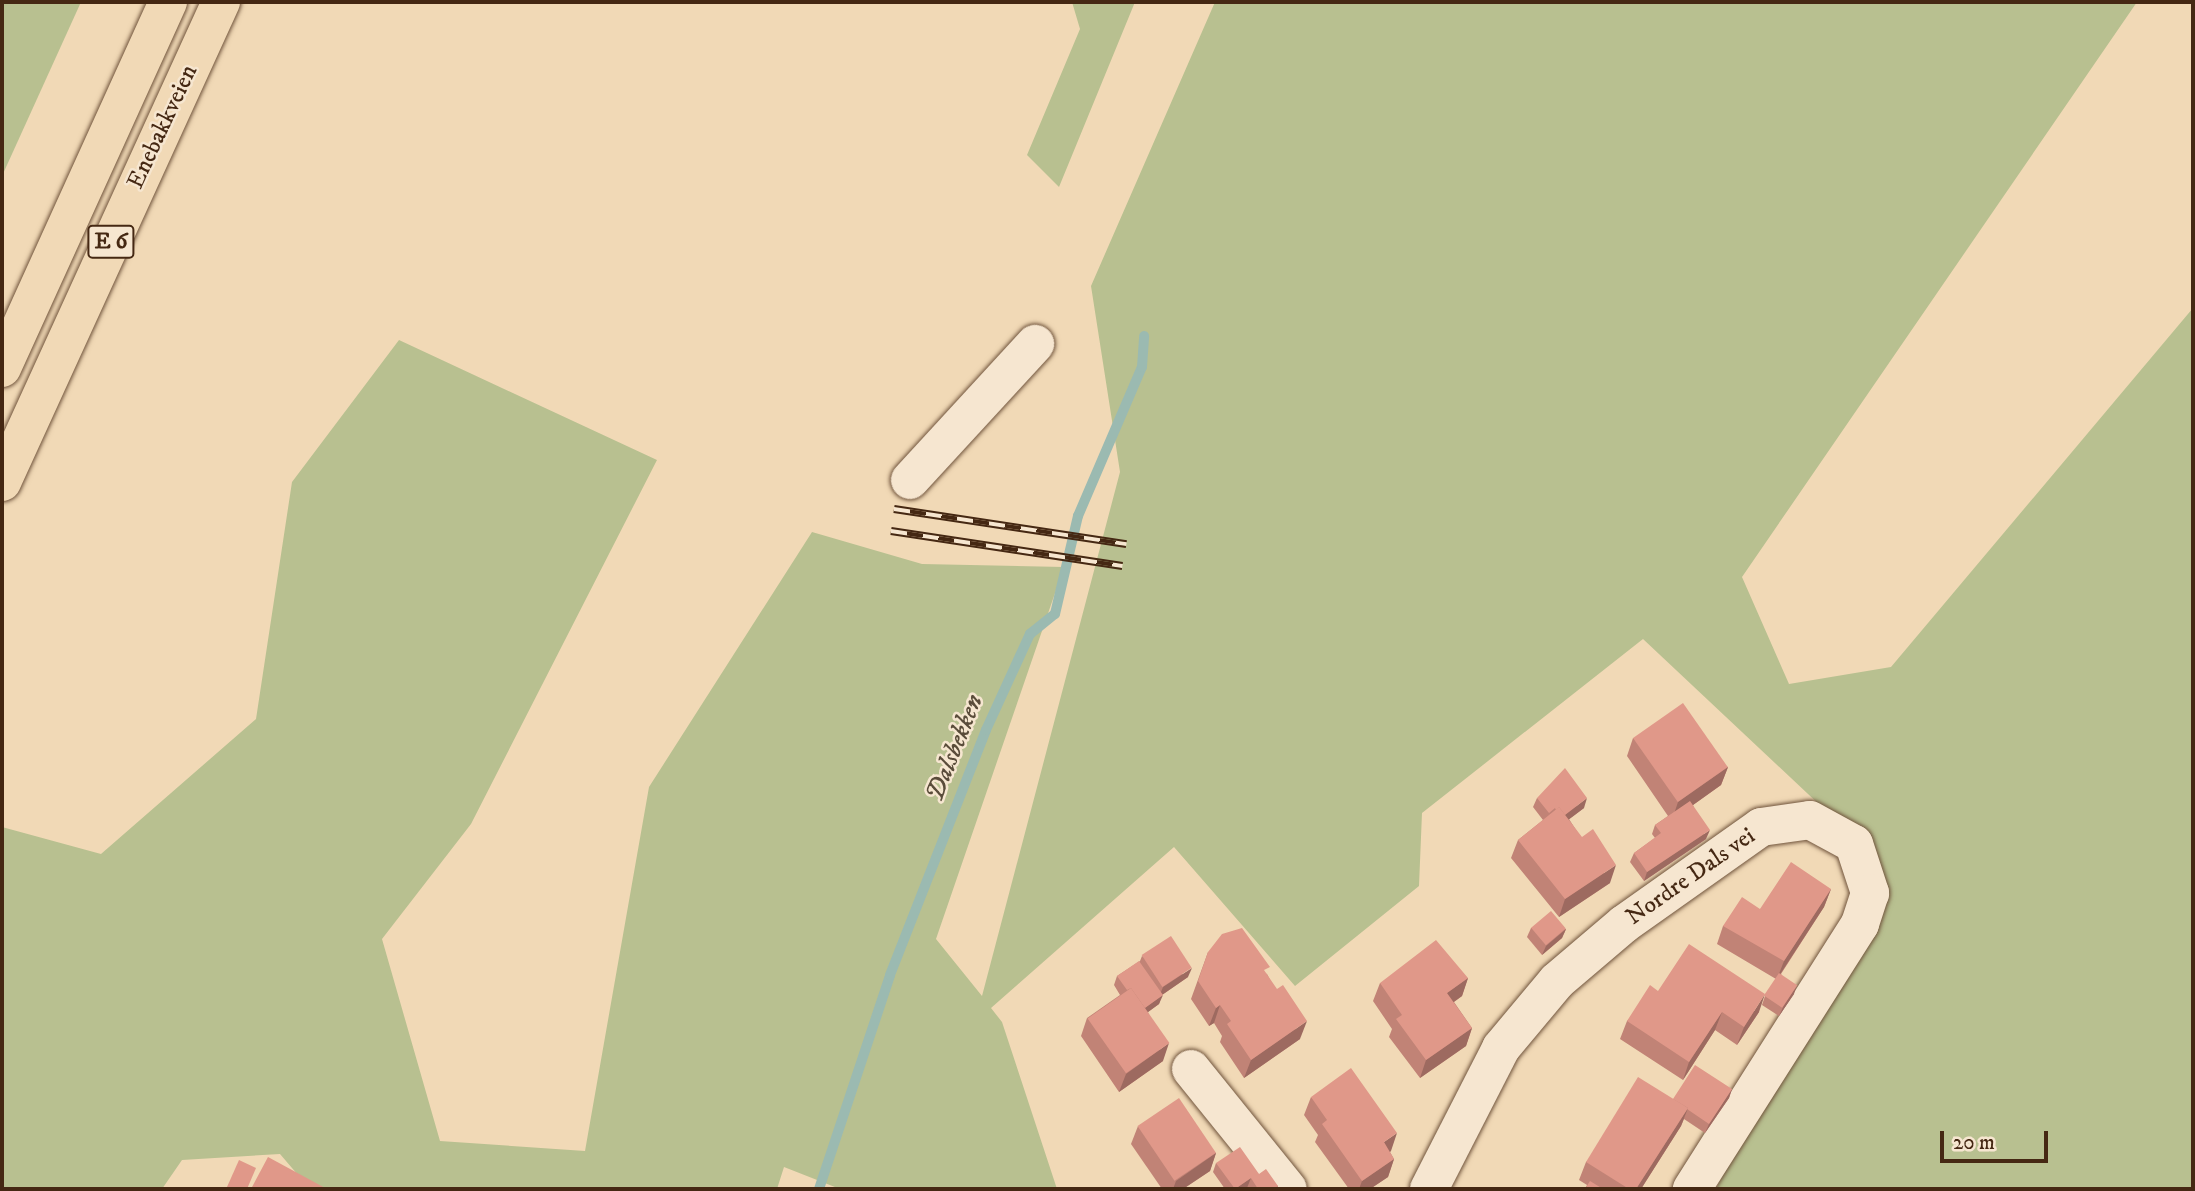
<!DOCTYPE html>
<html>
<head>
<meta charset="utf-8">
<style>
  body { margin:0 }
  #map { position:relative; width:2195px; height:1191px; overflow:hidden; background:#f1d9b6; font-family:"IM FELL DW Pica",serif }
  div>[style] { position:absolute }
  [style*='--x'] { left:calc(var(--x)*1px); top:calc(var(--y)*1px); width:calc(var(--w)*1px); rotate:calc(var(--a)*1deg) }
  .green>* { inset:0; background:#b8c090 }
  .stream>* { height:10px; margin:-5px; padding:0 5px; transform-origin:5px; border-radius:5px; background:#9bbab1 }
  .roads { filter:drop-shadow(0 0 2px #70543c) drop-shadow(0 0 2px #70543c) }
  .minor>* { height:38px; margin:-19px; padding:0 19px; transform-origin:19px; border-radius:19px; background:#f6e6d0 }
  .highway>* { height:38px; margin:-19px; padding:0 19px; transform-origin:19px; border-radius:19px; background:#f1d9b6 }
  .rail>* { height:8px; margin-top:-4px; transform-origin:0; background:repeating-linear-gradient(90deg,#f6e6d0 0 16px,#452813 0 32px); box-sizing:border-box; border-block:2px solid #452813 }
  .wall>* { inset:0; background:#c18376 }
  .shaded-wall>* { inset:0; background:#9d6a60 }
  .building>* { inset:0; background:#e09889; transform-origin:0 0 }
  span { translate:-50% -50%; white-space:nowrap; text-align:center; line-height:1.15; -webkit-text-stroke:5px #f6e6d0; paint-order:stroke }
  .shield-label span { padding:2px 5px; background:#f6e6d0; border:2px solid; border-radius:5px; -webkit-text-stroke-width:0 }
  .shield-label { font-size:23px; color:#452813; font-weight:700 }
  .street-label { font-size:24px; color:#452813 }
  .water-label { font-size:26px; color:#5a4c3a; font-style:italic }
  .frame { position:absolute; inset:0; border:4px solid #452813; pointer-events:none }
  .scale { position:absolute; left:1940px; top:1131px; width:108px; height:32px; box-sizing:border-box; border:4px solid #452813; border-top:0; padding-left:9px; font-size:21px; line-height:24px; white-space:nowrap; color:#452813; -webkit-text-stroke:5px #f6e6d0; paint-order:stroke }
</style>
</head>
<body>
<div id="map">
  <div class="green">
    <div style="clip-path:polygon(2px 2px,81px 2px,2px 176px)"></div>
    <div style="clip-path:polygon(1072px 2px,1135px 2px,1059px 187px,1027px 155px,1080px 29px)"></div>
    <div style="clip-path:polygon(1215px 2px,2137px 2px,1742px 577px,1789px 684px,1891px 667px,2193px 308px,2193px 1189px,1716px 1189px,1875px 857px,1643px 639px,1422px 813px,1419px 886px,1295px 986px,1174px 847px,991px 1008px,1002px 1022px,1057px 1189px,840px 1189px,784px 1167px,777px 1189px,310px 1189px,280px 1154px,182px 1160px,162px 1189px,2px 1189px,2px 827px,101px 854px,256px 719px,292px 482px,399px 340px,657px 460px,471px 824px,382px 939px,440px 1141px,585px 1151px,649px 787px,812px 532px,922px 564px,1064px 567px,936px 939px,982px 996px,1120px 472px,1091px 286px)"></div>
  </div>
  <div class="stream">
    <div style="--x:819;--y:1189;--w:225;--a:-71.6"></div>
    <div style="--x:890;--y:975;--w:263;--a:-68.6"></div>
    <div style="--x:986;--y:730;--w:106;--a:-65.4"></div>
    <div style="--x:1030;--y:634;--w:32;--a:-39"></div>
    <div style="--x:1055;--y:614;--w:101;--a:-76.8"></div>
    <div style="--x:1078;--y:516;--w:162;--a:-66.8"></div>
    <div style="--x:1142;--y:367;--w:31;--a:-86"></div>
  </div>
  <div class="roads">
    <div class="minor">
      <div style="--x:910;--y:480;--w:185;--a:-47.4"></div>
      <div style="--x:1191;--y:1069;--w:154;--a:51.1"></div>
      <div style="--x:1429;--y:1189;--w:158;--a:-62.9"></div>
      <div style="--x:1501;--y:1048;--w:87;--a:-50.1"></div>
      <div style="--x:1557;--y:981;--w:88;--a:-40.4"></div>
      <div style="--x:1624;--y:924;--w:168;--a:-35.3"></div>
      <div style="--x:1761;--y:827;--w:49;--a:-8.1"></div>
      <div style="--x:1810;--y:820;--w:50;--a:28.6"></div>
      <div style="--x:1854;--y:844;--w:52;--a:71.9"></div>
      <div style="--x:1870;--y:893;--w:33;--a:108"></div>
      <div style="--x:1860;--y:924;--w:314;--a:122.4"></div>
    </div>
    <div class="highway">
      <div style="--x:2;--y:368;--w:402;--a:-65.6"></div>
      <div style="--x:2;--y:482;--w:528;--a:-65.48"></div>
    </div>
  </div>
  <div class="rail">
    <div style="--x:894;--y:509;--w:235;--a:8.6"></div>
    <div style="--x:891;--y:531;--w:234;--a:8.6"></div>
  </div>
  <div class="wall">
    <div style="clip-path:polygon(1633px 738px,1728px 767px,1721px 785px,1693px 805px,1706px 839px,1644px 881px,1630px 862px,1634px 853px,1655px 838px,1652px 834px,1655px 825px,1668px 816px,1627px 756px)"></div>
    <div style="clip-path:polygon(1537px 798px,1584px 808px,1569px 819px,1610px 883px,1559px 917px,1511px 858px,1518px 840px,1543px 820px,1533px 807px)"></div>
    <div style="clip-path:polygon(1831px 889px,1824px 907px,1781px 974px,1794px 994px,1779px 1016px,1762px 1005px,1765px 996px,1776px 979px,1717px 944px,1723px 926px,1760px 909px)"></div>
    <div style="clip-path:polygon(1531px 928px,1566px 929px,1562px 938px,1542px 955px,1527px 937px)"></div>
    <div style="clip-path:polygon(1208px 952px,1267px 974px,1300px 1039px,1244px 1078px,1220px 1042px,1222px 1036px,1214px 1023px,1209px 1026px,1191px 999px)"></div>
    <div style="clip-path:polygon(1142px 956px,1188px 977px,1162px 995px,1159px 1004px,1148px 1012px,1163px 1061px,1119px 1092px,1081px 1036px,1087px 1018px,1120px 995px,1114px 985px,1117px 976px,1140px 961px)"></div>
    <div style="clip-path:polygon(1468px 978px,1462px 996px,1454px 1002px,1472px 1028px,1466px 1046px,1420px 1078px,1389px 1037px,1392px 1029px,1373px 1001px,1380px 983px)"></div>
    <div style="clip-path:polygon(1658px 991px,1759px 1012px,1737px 1045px,1715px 1030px,1683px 1080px,1620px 1039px,1627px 1021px)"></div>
    <div style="clip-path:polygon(1732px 1089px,1729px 1098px,1705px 1133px,1684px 1119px,1681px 1126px,1641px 1189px,1585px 1189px,1587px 1185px,1579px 1180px,1586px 1162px,1673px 1099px)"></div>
    <div style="clip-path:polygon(1311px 1097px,1391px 1151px,1390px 1152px,1394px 1159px,1388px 1177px,1370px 1189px,1349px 1189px,1315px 1142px,1318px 1135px,1304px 1115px)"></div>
    <div style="clip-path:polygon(1138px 1126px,1216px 1153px,1210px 1171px,1183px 1189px,1162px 1189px,1131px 1144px)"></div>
    <div style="clip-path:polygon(1216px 1163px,1259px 1174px,1278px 1186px,1277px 1189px,1248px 1189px,1247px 1188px,1245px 1189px,1225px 1189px,1213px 1172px)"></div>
  </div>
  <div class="shaded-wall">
    <div style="clip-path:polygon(1728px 767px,1721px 785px,1672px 820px,1678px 802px)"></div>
    <div style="clip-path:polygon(1587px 798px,1584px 808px,1559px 827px,1562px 817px)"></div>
    <div style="clip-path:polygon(1710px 830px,1706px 839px,1644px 881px,1647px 872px)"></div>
    <div style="clip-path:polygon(1616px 865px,1610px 883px,1559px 917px,1565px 899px)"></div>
    <div style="clip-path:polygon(1831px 889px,1824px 907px,1777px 979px,1784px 961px)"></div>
    <div style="clip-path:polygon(1566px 929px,1562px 938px,1542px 955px,1546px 946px)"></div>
    <div style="clip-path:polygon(1192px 968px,1188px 977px,1159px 997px,1163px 987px)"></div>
    <div style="clip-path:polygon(1468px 978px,1462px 996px,1441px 1011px,1447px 993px)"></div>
    <div style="clip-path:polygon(1797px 985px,1794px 994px,1779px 1016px,1783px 1007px)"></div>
    <div style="clip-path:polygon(1765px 994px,1759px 1012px,1737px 1045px,1744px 1027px)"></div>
    <div style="clip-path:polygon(1163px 995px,1159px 1004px,1137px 1020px,1140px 1011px)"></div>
    <div style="clip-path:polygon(1220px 1005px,1214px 1023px,1209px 1026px,1216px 1008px)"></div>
    <div style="clip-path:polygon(1722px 1012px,1715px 1030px,1683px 1080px,1689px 1062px)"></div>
    <div style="clip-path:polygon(1307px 1021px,1300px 1039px,1244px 1078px,1251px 1060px)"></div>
    <div style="clip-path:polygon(1472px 1028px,1466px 1046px,1420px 1078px,1426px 1060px)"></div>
    <div style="clip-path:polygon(1169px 1043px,1163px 1061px,1119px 1092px,1126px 1074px)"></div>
    <div style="clip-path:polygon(1732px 1089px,1729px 1098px,1705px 1133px,1709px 1124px)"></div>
    <div style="clip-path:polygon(1688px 1108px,1681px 1126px,1641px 1189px,1636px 1189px)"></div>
    <div style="clip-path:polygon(1397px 1133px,1391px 1151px,1377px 1160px,1384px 1142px)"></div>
    <div style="clip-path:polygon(1216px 1153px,1210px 1171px,1183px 1189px,1173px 1189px,1176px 1181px)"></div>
    <div style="clip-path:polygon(1394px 1159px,1388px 1177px,1370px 1189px,1359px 1189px,1362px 1181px)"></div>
    <div style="clip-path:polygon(1251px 1178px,1247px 1188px,1245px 1189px,1235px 1189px)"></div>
  </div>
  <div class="building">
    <div style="left:1683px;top:703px;width:78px;height:61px;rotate:55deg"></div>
    <div style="clip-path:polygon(1565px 768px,1587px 798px,1565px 815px,1559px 807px,1556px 810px,1555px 808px,1549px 813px,1537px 798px)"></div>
    <div style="clip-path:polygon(1690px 801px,1710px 830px,1647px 872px,1634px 853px,1661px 833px,1655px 825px)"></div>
    <div style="clip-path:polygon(1559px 807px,1582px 837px,1593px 829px,1616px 865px,1565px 899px,1518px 840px)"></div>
    <div style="clip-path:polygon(1791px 862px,1831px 889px,1784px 961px,1723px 926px,1742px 897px,1760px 909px)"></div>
    <div style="left:1551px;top:911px;width:23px;height:26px;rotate:50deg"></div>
    <div style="clip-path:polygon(1242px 928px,1270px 967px,1264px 970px,1277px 989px,1283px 985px,1307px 1021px,1251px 1060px,1227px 1024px,1231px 1021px,1220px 1005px,1216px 1008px,1198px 981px,1208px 952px,1222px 934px)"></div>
    <div style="left:1171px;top:936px;width:38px;height:35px;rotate:57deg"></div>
    <div style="clip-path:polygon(1436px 940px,1468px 978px,1447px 993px,1472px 1028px,1426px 1060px,1396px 1019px,1402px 1015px,1380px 983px)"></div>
    <div style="clip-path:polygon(1689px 944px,1765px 994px,1744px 1027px,1722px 1012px,1689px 1062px,1627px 1021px,1650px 985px,1658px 991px)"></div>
    <div style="clip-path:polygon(1139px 961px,1163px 995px,1145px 1008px,1131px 988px,1127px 990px,1117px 976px)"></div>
    <div style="left:1779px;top:973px;width:22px;height:27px;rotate:34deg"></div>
    <div style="left:1131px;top:988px;width:67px;height:53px;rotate:55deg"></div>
    <div style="clip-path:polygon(1695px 1065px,1732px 1089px,1709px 1124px,1687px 1109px,1688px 1108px,1673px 1099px)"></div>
    <div style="clip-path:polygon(1351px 1068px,1397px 1133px,1384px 1142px,1394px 1159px,1362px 1181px,1322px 1124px,1327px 1120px,1311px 1097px)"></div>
    <div style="clip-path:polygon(1638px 1077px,1688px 1108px,1636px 1189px,1629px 1189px,1586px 1162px)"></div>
    <div style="left:1179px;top:1098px;width:66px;height:50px;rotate:56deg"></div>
    <div style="clip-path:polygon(1240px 1147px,1259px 1174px,1266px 1169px,1278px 1186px,1273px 1189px,1258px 1189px,1251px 1178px,1235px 1189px,1216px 1163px)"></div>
    <div style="clip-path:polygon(268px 1157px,327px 1189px,251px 1189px)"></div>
    <div style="clip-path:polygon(239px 1160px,256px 1168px,247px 1189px,232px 1189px,227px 1187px)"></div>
    <div style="clip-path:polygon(1590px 1181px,1603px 1189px,1585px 1189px)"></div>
  </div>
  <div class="shield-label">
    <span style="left:111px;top:242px">E 6</span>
  </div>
  <div class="street-label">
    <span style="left:163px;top:127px;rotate:-65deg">Enebakkveien</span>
    <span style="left:1691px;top:877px;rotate:-35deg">Nordre Dals vei</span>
  </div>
  <div class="water-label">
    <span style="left:955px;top:748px;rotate:-68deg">Dalsbekken</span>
  </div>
  <div class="frame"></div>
  <div class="scale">20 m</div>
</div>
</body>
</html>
